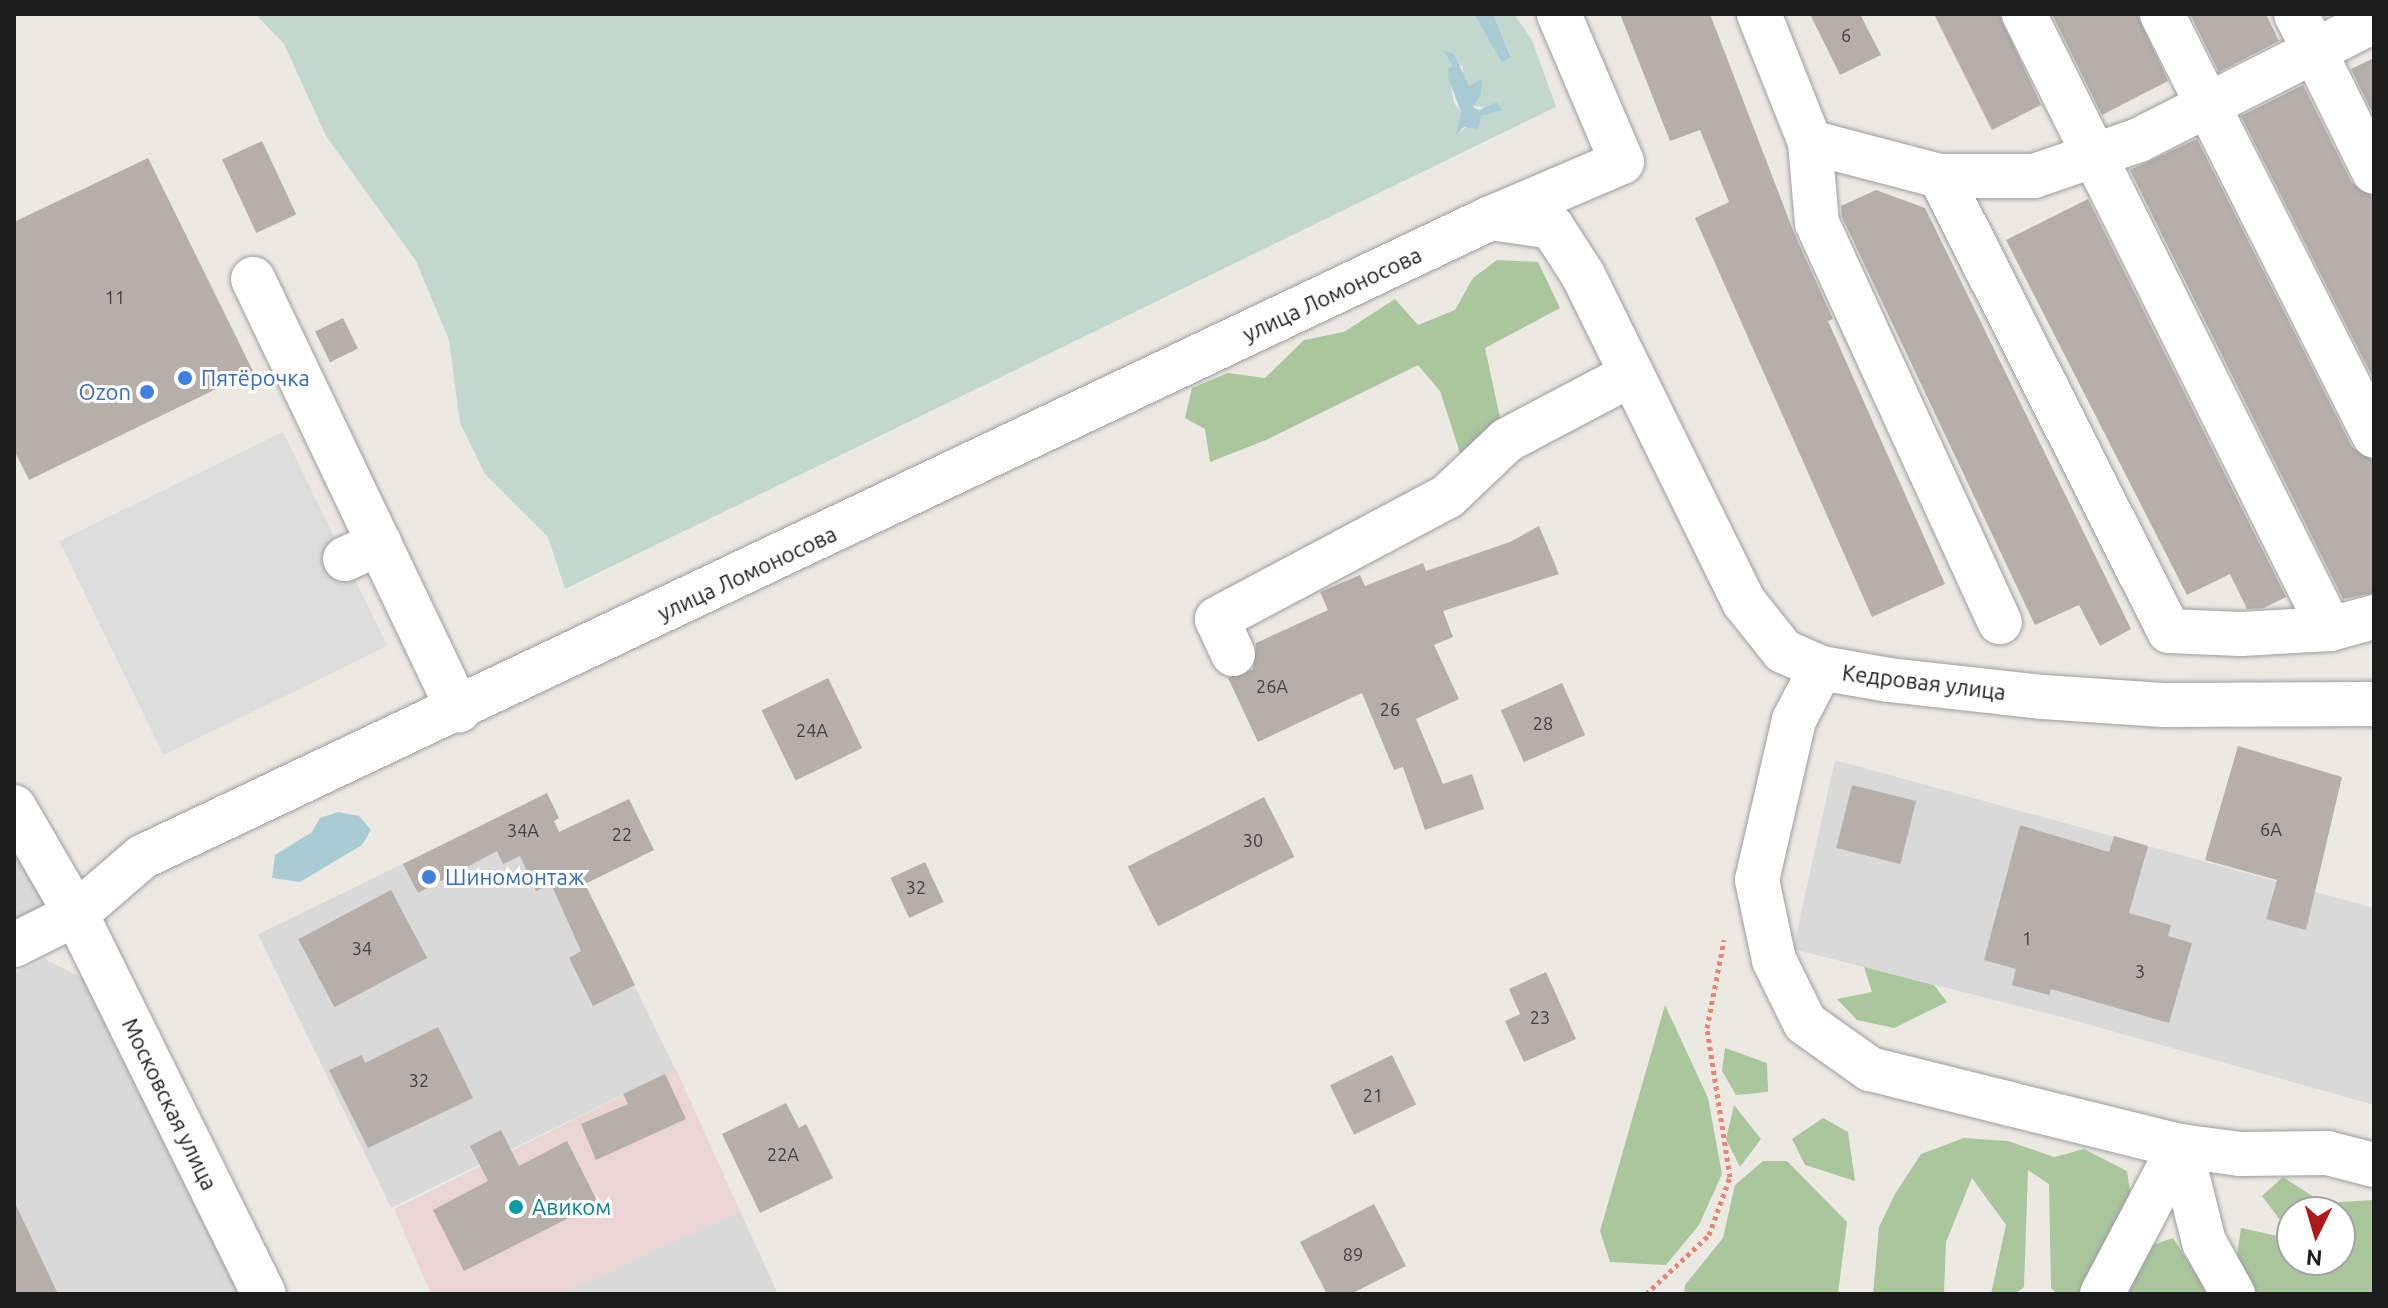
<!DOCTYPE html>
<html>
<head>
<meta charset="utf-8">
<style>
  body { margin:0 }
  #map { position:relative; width:2388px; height:1308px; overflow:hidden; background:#ece9e3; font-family:Ubuntu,sans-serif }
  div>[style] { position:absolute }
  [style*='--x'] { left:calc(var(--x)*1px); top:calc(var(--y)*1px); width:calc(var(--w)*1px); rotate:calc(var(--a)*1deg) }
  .residential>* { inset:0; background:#dad9d9; transform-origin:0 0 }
  .commercial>* { inset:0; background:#ebd5d4 }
  .forest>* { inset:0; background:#a9c69d }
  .wetland>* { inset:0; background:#c2d8ce }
  .parking>* { inset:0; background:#dcdcdc; transform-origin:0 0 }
  .water>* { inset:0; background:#a9cbd4 }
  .building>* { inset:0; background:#b5aea9; transform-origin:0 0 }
  .path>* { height:5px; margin-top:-2.5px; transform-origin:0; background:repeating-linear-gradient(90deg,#e78479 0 4px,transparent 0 8px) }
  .roads { filter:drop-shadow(0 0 2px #9d9d9d) drop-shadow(0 0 2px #9d9d9d) }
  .minor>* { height:44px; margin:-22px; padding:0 22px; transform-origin:22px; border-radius:22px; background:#fff }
  .dots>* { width:22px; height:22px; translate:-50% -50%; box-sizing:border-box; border:4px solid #fff; border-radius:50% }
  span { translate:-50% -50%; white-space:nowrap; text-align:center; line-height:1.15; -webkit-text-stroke:6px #fff; paint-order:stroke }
  .number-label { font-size:18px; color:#42403f }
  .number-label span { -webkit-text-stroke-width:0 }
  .street-label { font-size:22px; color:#1c1c1c }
  .shop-label { font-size:22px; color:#366cbe }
  .left { translate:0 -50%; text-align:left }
  .right { translate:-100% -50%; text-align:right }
  .culture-label { font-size:22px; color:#0d838f }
  .frame { position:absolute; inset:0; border:16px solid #1c1c1c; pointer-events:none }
  .north { position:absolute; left:2276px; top:1196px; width:80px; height:80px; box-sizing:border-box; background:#fff; border:2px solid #a4a4a4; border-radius:50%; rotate:185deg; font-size:22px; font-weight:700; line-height:32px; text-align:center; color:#1c1c1c }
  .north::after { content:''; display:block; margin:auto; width:28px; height:36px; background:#af191a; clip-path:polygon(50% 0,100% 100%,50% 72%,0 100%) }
</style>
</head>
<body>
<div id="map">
  <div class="residential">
    <div style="clip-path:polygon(1835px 760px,2374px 908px,2374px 1105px,2062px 1017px,1793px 949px)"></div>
    <div style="left:542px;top:796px;width:304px;height:316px;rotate:64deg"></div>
    <div style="clip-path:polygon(14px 842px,45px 905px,14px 921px)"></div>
    <div style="clip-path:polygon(45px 959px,93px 984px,242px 1294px,14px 1294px,14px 974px)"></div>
    <div style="clip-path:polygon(740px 1211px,778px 1294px,560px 1294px)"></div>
  </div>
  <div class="commercial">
    <div style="clip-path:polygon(676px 1069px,740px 1211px,560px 1294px,431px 1294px,394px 1209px)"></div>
  </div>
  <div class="forest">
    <div style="clip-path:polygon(1497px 260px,1538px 262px,1560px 308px,1485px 348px,1502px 427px,1461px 456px,1440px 391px,1418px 365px,1266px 440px,1210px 462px,1205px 429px,1185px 418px,1192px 388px,1228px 373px,1265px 378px,1304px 340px,1344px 332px,1395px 299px,1418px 325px,1455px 310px,1473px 278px)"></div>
    <div style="clip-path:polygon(1864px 967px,1934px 985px,1947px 1002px,1894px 1028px,1857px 1020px,1837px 999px,1872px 992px)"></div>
    <div style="clip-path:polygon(1665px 1005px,1708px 1098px,1722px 1174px,1699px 1225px,1666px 1265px,1610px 1262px,1600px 1231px)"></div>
    <div style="clip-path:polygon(1725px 1048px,1767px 1063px,1768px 1092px,1736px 1095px,1722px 1071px)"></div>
    <div style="clip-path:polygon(1734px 1105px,1761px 1139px,1740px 1167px,1726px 1139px)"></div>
    <div style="clip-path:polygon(1823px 1118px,1848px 1132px,1855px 1181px,1805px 1165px,1792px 1139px)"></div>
    <div style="clip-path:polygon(1964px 1138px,2008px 1141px,2054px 1157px,2084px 1149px,2127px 1171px,2133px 1212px,2109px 1240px,2079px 1294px,2057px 1294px,2051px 1288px,2049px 1184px,2028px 1170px,2024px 1287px,2015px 1294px,1991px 1294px,2006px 1225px,1972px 1178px,1946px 1242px,1944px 1294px,1873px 1294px,1879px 1227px,1895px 1194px,1921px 1154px)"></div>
    <div style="clip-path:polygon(1763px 1161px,1787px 1161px,1847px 1222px,1838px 1294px,1684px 1294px,1685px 1285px,1723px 1238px,1735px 1185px)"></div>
    <div style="clip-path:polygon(2283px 1177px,2323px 1203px,2374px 1200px,2374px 1294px,2253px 1294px,2236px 1263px,2241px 1228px,2292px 1239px,2292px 1260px,2340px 1260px,2340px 1212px,2292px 1212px,2292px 1236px,2262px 1196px)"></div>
    <div style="clip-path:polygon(2173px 1238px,2209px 1294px,2116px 1294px,2144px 1248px)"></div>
  </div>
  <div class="wetland">
    <div style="clip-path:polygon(evenodd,255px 14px,1474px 14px,1502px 63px,1511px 56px,1493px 14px,1514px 14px,1532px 40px,1556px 107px,565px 589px,548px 537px,485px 474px,460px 423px,449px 340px,416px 261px,326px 136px,284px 44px,255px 14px,1454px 66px,1463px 66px,1463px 82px,1469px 87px,1481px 80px,1473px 106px,1501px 109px,1481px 116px,1457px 134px,1461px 112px,1454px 103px,1448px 68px,1454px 66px)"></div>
  </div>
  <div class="parking">
    <div style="left:283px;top:432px;width:238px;height:249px;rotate:64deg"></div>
  </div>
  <div class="water">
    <div style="clip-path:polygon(1474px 14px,1493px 14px,1511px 57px,1502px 63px)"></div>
    <div style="clip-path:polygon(1443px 50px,1454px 54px,1469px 86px,1482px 79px,1481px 94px,1473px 107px,1479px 110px,1497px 102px,1502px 110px,1481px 116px,1478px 129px,1464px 127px,1456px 135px,1461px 112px,1449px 80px,1448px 68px,1453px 66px)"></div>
    <div style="clip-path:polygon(338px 812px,359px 816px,371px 830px,362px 845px,300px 882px,272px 878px,275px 855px,312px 832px,320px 818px)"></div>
  </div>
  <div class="building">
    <div style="clip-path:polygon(1620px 14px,1710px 14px,1794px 233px,1833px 319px,1828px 321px,1945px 584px,1872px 617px,1695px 218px,1729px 202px,1700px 130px,1670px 141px)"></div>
    <div style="clip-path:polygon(1810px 14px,1860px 14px,1881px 55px,1840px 75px)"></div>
    <div style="clip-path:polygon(1934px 14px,1999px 14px,2041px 105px,1992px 130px)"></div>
    <div style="clip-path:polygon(2052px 14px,2137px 14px,2168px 81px,2102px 115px)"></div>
    <div style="clip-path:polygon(2190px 14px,2266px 14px,2279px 41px,2219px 72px)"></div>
    <div style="clip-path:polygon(2374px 58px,2374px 116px,2351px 69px)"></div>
    <div style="clip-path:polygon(2303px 85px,2352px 183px,2374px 197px,2374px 380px,2241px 116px)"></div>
    <div style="clip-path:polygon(2197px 139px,2352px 447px,2374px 461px,2374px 593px,2343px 599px,2130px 170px)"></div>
    <div style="left:262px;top:141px;width:81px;height:44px;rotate:65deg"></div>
    <div style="clip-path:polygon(148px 158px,253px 371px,29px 480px,14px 450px,14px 222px)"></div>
    <div style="clip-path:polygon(1876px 190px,1925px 208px,2131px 629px,2100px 646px,2079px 605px,2035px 625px,1842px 217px,1841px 206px)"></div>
    <div style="clip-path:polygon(2088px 199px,2286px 597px,2264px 608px,2247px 609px,2230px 574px,2187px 595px,2006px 240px)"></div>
    <div style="left:343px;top:318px;width:34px;height:31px;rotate:64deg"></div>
    <div style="clip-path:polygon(1539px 526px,1559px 574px,1443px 611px,1453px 637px,1434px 645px,1459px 699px,1416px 719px,1443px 784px,1472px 774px,1484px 809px,1425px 830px,1403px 767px,1394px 770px,1362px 693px,1258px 742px,1228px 678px,1253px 669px,1256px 643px,1328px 610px,1320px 592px,1360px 575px,1365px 586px,1423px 563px,1426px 571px,1510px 542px)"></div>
    <div style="left:828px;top:678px;width:78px;height:74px;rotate:64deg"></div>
    <div style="left:1562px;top:683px;width:57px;height:67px;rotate:66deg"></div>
    <div style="clip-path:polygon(2238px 746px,2342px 777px,2306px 930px,2266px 919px,2277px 880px,2205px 860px)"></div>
    <div style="left:1852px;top:785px;width:66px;height:65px;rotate:14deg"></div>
    <div style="clip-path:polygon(547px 793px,559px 818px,554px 821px,559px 832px,629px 799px,654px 850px,585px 884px,635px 985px,593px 1006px,569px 958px,581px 951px,551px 884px,536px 891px,520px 856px,503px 864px,497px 851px,418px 893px,403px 864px)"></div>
    <div style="left:1264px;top:797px;width:67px;height:153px;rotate:63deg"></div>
    <div style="clip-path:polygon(2020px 825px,2109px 852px,2114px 836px,2148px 846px,2129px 913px,2171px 925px,2168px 936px,2192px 943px,2169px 1023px,2051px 989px,2049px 995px,2012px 985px,2016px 969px,1984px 960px)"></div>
    <div style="left:925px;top:862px;width:44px;height:38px;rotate:65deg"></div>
    <div style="left:391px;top:890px;width:77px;height:105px;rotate:62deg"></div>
    <div style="clip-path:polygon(1546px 972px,1576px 1039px,1524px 1062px,1505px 1021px,1520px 1014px,1509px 989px)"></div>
    <div style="clip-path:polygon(438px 1027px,473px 1098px,368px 1148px,329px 1070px,362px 1055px,365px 1063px)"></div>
    <div style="left:1392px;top:1055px;width:55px;height:69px;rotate:64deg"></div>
    <div style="clip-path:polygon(665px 1074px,686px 1119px,596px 1160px,581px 1124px,628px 1104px,623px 1094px)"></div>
    <div style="clip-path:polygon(786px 1103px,799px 1128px,806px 1124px,833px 1178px,760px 1213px,722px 1134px)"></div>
    <div style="clip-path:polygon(501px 1130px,519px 1166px,567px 1141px,598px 1203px,464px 1271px,433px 1210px,488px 1181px,470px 1146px)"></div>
    <div style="clip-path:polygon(14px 1201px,58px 1294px,14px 1294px)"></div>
    <div style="clip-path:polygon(1374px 1204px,1406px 1266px,1351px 1294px,1327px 1294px,1300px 1242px)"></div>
  </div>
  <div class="path">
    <div style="--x:1646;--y:1294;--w:86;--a:-43.1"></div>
    <div style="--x:1709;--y:1235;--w:62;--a:-70.1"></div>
    <div style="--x:1730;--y:1177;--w:151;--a:-98.8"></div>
    <div style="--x:1707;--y:1028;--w:90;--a:-79.1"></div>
  </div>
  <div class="roads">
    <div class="minor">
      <div style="--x:1759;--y:14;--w:138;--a:68.3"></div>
      <div style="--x:1810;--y:142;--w:81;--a:85.1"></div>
      <div style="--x:1817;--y:223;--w:439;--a:65.4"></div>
      <div style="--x:2024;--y:14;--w:687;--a:63.55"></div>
      <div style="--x:2162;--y:14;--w:472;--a:63.3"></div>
      <div style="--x:2296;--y:14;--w:176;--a:63.7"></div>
      <div style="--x:1810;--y:142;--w:134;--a:14.7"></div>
      <div style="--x:1940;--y:176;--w:94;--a:0"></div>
      <div style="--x:2034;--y:176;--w:111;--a:-18.9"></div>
      <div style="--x:2139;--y:140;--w:263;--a:-26.9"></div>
      <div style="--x:1940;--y:176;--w:509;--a:63.28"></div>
      <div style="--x:2169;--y:631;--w:72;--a:2.4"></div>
      <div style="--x:2241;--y:634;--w:89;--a:-3.2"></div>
      <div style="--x:2330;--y:629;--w:46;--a:-15.3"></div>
      <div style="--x:1491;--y:218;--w:62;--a:8.4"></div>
      <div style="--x:1552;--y:227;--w:57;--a:57.1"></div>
      <div style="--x:1583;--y:275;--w:364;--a:63.8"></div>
      <div style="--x:1744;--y:602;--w:63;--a:51.5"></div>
      <div style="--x:1783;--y:651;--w:42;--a:24.1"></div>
      <div style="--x:1821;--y:668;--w:69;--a:10"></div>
      <div style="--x:1889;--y:680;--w:155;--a:6.3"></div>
      <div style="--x:2043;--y:697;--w:120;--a:3.8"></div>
      <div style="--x:2163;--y:705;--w:211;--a:-0.3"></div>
      <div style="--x:253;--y:279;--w:478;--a:64.5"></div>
      <div style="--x:345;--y:559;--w:38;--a:-25"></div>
      <div style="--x:1233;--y:654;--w:38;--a:-115"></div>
      <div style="--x:1217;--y:619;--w:262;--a:-28"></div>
      <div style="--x:1448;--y:496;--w:81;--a:-43.5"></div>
      <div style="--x:1507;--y:440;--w:141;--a:-27.8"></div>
      <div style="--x:1821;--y:668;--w:59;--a:117.4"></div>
      <div style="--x:1794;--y:720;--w:164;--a:103"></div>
      <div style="--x:1757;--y:880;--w:82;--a:78"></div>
      <div style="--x:1774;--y:960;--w:70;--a:63.8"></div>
      <div style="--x:1805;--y:1023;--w:80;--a:35.3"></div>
      <div style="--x:1870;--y:1069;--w:144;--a:14"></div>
      <div style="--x:2010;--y:1104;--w:175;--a:13.9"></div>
      <div style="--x:2180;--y:1146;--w:61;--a:7.6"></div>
      <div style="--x:2240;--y:1154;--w:87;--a:-0.7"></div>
      <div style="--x:2327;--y:1153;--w:49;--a:14.3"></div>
      <div style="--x:14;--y:807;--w:124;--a:59.9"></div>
      <div style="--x:76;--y:914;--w:424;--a:63.7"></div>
      <div style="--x:14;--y:945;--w:69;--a:-26.6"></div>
      <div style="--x:76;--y:914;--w:87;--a:-40.8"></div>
      <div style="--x:142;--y:857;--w:1493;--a:-25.35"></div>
      <div style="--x:1491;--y:218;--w:142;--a:-23.1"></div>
      <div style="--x:1622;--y:162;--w:161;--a:-113.1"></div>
      <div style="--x:2180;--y:1146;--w:99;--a:76"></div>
      <div style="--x:2204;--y:1242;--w:60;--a:60.9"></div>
      <div style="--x:2102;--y:1294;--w:167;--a:-62.2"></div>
    </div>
  </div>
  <div class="dots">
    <div style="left:185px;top:378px;background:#3f7fe0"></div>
    <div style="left:147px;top:392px;background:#3f7fe0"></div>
    <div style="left:429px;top:877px;background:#3f7fe0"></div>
    <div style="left:516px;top:1207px;background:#0f9aa8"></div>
  </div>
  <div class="number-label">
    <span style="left:1846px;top:35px">6</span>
    <span style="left:115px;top:297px">11</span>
    <span style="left:1272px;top:686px">26А</span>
    <span style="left:1390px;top:709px">26</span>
    <span style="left:1543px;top:723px">28</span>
    <span style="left:812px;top:730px">24А</span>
    <span style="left:2271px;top:829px">6А</span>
    <span style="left:523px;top:830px">34А</span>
    <span style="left:622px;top:834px">22</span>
    <span style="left:1253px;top:840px">30</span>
    <span style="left:916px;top:887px">32</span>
    <span style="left:2027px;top:938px">1</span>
    <span style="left:362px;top:948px">34</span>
    <span style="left:2140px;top:971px">3</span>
    <span style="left:1540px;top:1017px">23</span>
    <span style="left:419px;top:1080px">32</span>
    <span style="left:1373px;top:1095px">21</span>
    <span style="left:783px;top:1154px">22А</span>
    <span style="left:1353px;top:1254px">89</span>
  </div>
  <div class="street-label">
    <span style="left:1332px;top:294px;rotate:-25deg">улица Ломоносова</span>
    <span style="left:747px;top:573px;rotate:-25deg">улица Ломоносова</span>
    <span style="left:1924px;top:682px;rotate:7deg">Кедровая улица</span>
    <span style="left:170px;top:1104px;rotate:64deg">Московская улица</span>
  </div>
  <div class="shop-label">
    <span class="left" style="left:201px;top:378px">Пятёрочка</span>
    <span class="right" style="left:131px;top:392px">Ozon</span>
    <span class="left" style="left:445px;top:877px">Шиномонтаж</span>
  </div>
  <div class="culture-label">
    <span class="left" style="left:532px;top:1207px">Авиком</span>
  </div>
  <div class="frame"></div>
  <div class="north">N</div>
</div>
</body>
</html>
